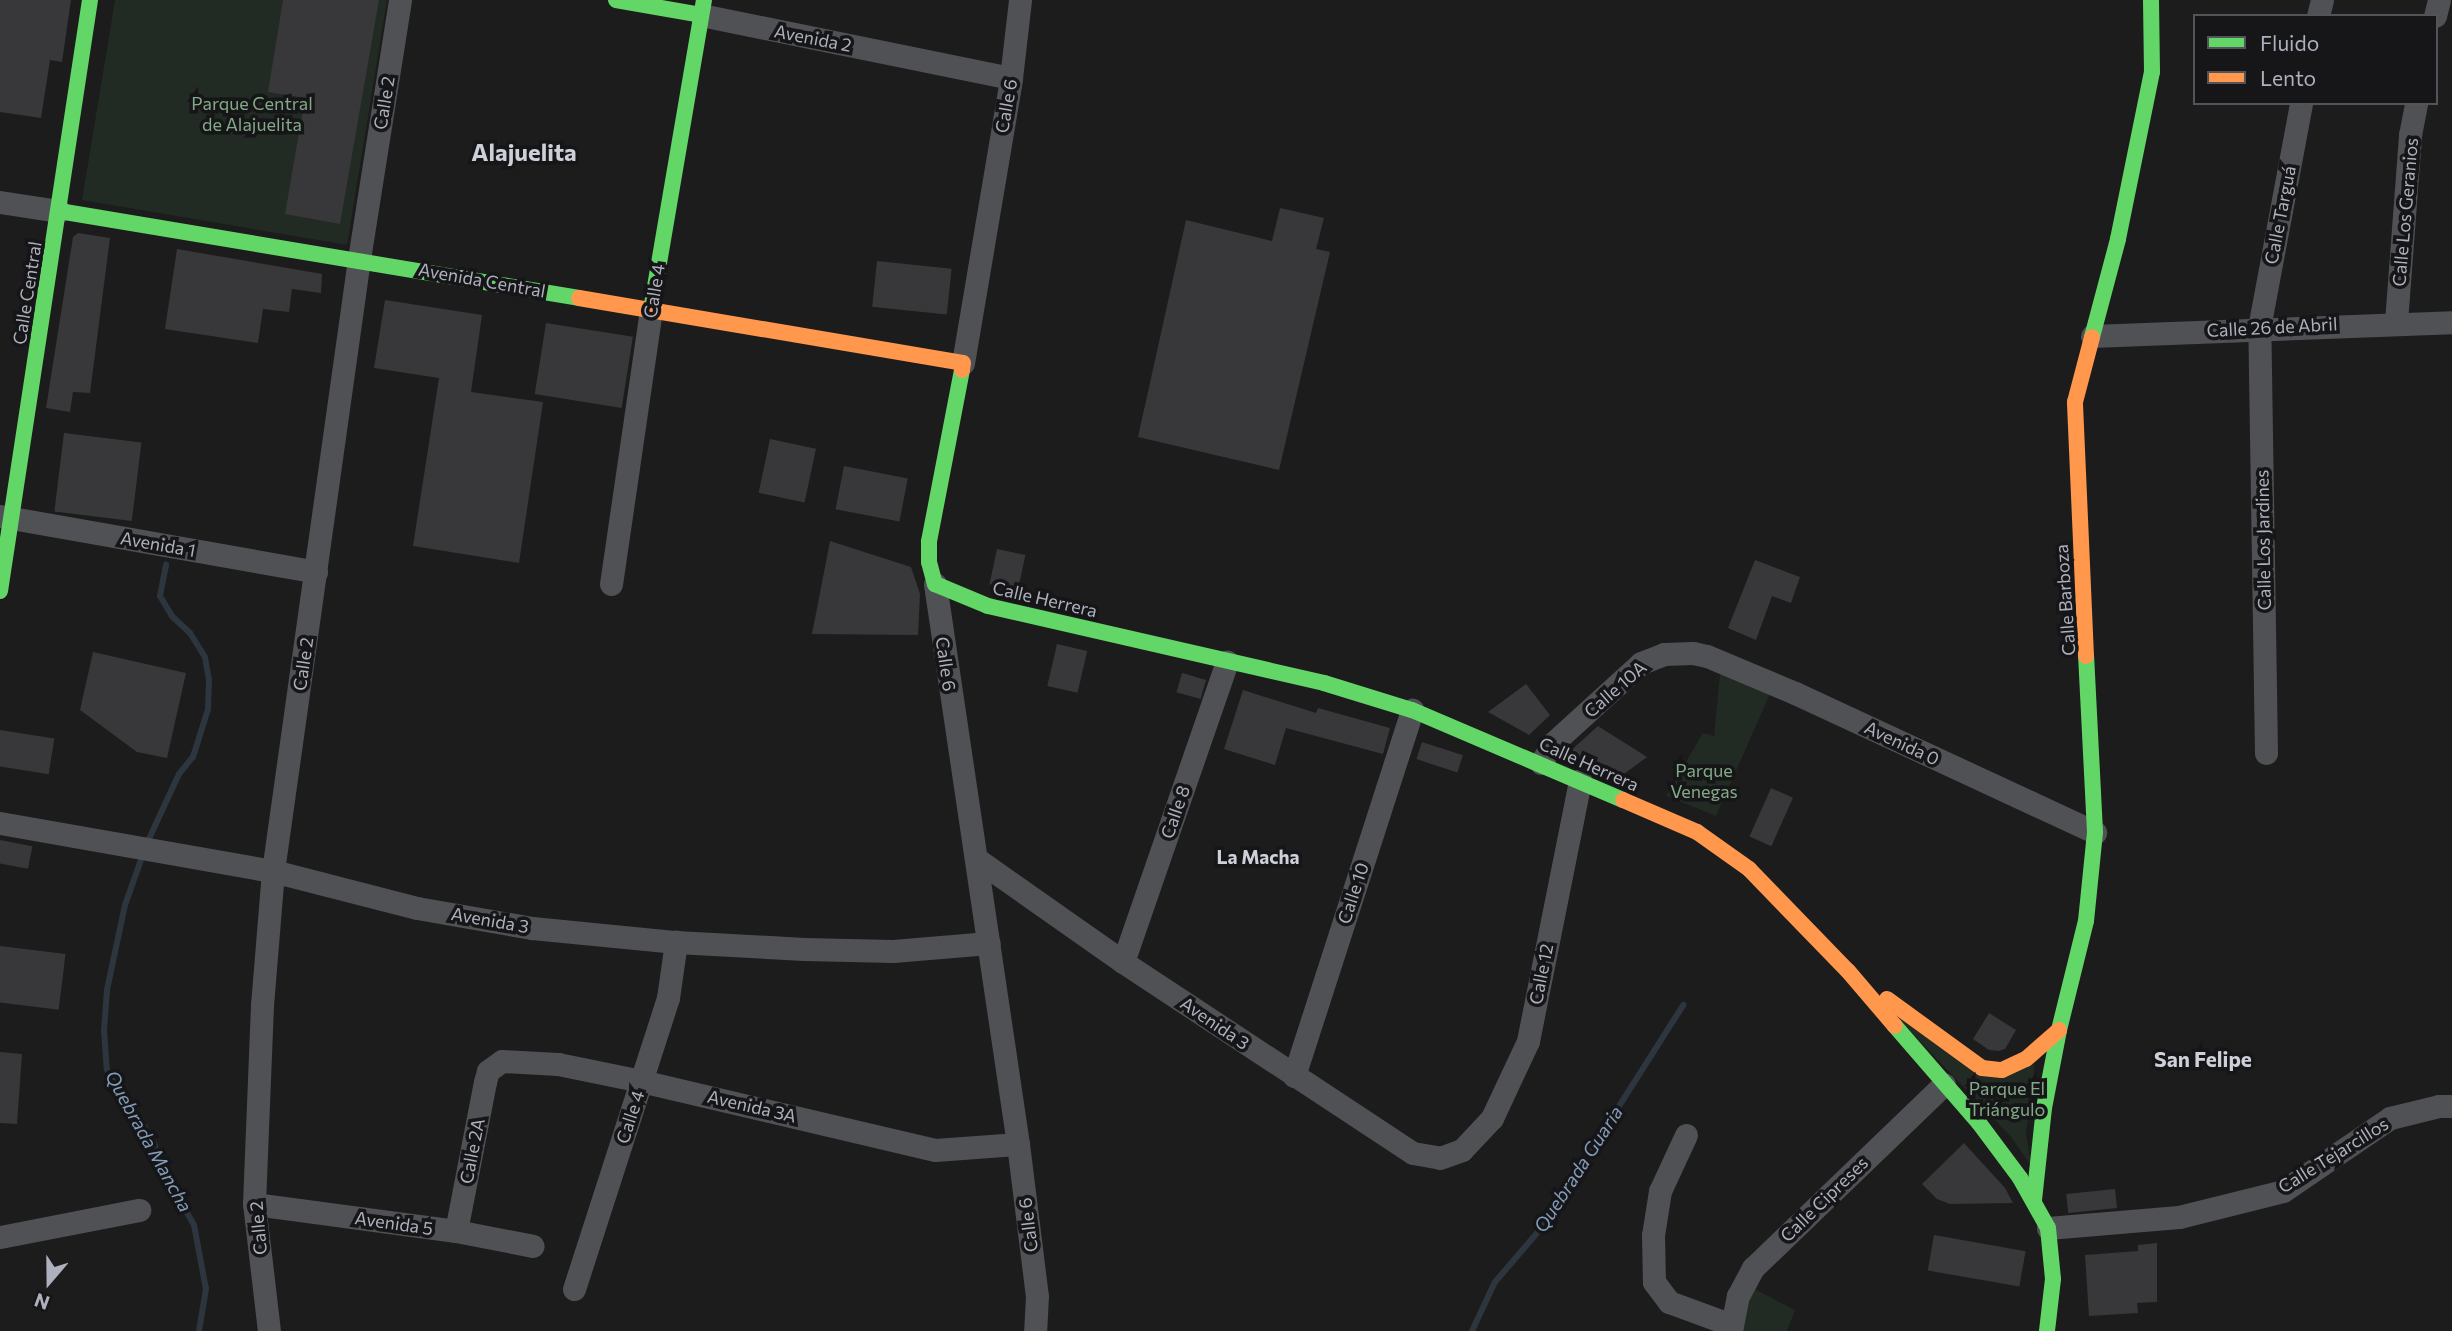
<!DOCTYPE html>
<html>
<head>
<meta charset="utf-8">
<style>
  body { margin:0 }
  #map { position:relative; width:2452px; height:1331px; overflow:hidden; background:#1c1c1c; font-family:Commissioner,sans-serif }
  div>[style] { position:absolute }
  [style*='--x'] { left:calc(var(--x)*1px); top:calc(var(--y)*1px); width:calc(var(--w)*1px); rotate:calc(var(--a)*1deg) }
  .green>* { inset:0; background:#212a23 }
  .stream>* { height:6px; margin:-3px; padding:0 3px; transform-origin:3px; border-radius:3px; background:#2d363f }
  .building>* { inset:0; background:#38383a; transform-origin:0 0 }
  .street>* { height:23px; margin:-11.5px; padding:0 11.5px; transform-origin:11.5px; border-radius:11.5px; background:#505155 }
  .fast>* { height:16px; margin:-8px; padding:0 8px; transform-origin:8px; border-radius:8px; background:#63d668 }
  .slow>* { height:16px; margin:-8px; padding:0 8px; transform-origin:8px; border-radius:8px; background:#ff974d }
  span { translate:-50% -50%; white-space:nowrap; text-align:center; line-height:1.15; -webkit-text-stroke:7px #161618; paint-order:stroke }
  .street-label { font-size:18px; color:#adb1bd }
  .park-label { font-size:18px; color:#83a988 }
  .neighbourhood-label { font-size:19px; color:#ced0d9; font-weight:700 }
  .water-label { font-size:19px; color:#839cb9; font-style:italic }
  .quarter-label { font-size:21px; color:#ced0d9; font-weight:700 }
  .district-label { font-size:24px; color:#ced0d9; font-weight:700 }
  .legend { position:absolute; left:2193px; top:14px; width:245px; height:91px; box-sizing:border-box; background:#161618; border:2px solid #52545a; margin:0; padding:9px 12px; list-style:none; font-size:21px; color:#adb1bd }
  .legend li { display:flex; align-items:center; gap:14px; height:35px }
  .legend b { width:35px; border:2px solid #52545a }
  .north { position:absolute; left:14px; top:1247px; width:70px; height:70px; -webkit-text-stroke:5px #161618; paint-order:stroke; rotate:200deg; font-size:19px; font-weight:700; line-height:28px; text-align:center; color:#adb1bd }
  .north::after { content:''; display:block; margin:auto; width:24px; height:32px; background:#adb1bd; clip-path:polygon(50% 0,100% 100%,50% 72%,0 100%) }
</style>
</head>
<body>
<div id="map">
  <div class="green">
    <div style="clip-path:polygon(115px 0,387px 0,347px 245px,82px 200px)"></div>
    <div style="clip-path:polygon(1720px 674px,1770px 694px,1716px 816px,1666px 796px,1703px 733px,1714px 736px)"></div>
    <div style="clip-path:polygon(1880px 999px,1978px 1074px,2035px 1064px,2026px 1134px,2032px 1167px,2011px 1137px)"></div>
    <div style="clip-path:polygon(1749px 1286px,1795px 1310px,1787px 1331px,1741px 1331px)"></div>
  </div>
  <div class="stream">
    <div style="--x:147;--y:843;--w:76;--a:-65.1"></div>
    <div style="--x:179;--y:774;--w:22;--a:-51"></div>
    <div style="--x:193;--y:757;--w:50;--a:-72.6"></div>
    <div style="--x:208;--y:709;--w:29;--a:-88"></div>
    <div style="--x:209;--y:680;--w:23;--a:-100"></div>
    <div style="--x:205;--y:657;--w:28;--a:-122"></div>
    <div style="--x:190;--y:633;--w:25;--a:-137"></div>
    <div style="--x:172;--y:616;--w:23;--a:-121"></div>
    <div style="--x:160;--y:596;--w:32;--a:-79"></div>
    <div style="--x:143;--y:854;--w:54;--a:109.4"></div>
    <div style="--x:125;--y:905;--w:87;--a:102"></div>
    <div style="--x:107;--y:990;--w:40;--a:94.3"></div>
    <div style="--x:104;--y:1030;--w:39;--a:86"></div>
    <div style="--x:107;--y:1069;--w:32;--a:64"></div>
    <div style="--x:121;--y:1098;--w:21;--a:43"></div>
    <div style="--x:136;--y:1112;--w:36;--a:60"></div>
    <div style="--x:154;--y:1143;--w:28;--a:72"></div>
    <div style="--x:163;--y:1170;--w:63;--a:60.6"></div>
    <div style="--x:194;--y:1225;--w:65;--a:79.4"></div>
    <div style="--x:206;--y:1289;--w:43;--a:99.5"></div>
    <div style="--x:1472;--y:1331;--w:54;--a:-64.9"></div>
    <div style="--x:1495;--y:1282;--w:74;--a:-49.4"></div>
    <div style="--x:1543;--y:1226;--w:262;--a:-57.6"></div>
  </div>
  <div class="building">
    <div style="clip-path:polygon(0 0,71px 0,62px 62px,50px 60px,41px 118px,0 112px)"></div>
    <div style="clip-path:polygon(283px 0,379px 0,340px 224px,285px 214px,305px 98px,268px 92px)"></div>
    <div style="clip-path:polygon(1280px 208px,1324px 218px,1316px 249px,1330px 252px,1279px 470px,1138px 437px,1186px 220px,1272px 241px)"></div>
    <div style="clip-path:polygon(78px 233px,110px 238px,90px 393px,73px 392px,70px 412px,46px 408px,73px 237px)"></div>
    <div style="clip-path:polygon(177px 249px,322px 274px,321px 293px,292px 289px,289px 312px,263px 309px,258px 343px,165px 329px)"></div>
    <div style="left:877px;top:261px;width:75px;height:46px;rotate:6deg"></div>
    <div style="clip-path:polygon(385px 300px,482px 315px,471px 392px,543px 402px,519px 563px,413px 546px,439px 378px,374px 368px)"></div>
    <div style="left:546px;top:323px;width:88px;height:72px;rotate:9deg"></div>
    <div style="left:64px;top:433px;width:78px;height:79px;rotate:7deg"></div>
    <div style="left:770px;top:439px;width:47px;height:55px;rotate:12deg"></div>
    <div style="left:844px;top:466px;width:65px;height:44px;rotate:11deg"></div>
    <div style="clip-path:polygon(830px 541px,911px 567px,920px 594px,918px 635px,812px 634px)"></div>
    <div style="left:997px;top:549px;width:29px;height:36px;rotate:12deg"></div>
    <div style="clip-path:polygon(1755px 560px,1800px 577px,1791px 603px,1772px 596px,1756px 640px,1728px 628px)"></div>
    <div style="left:1057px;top:644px;width:31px;height:43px;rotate:13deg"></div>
    <div style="clip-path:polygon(93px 652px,186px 673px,167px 758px,137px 752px,80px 710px)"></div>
    <div style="left:1182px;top:673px;width:25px;height:20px;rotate:16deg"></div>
    <div style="clip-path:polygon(1526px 684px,1550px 715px,1529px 735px,1488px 712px)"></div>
    <div style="clip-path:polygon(1243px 690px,1316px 713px,1318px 708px,1390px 728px,1383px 754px,1286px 728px,1275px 765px,1224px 749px)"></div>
    <div style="clip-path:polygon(1598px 726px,1647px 757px,1620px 777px,1567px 754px)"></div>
    <div style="left:0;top:730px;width:55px;height:36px;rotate:9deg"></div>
    <div style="left:1422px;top:742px;width:43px;height:18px;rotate:18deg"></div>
    <div style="left:1771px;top:788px;width:24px;height:53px;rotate:24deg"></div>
    <div style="left:0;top:840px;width:33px;height:23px;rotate:11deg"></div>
    <div style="left:0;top:946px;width:66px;height:56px;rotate:7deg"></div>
    <div style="clip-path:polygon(1989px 1013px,2016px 1030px,2005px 1049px,1999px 1051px,1989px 1050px,1973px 1039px)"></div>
    <div style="clip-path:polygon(0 1052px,22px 1054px,17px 1124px,0 1123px)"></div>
    <div style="clip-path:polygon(1964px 1143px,2005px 1188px,2013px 1203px,1950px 1204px,1937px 1199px,1922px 1184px)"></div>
    <div style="left:2115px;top:1189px;width:19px;height:49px;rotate:84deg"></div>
    <div style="left:1934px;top:1235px;width:93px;height:36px;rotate:10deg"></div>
    <div style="clip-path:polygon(2157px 1243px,2157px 1302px,2137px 1303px,2138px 1313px,2089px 1316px,2085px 1255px,2138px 1251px,2138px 1245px)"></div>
  </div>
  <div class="street">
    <div style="--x:701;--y:15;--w:316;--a:11.5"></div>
    <div style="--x:2318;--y:16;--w:16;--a:-76"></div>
    <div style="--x:2435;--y:16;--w:16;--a:-76"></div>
    <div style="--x:0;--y:202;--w:60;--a:8.7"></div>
    <div style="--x:2396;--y:322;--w:188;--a:-85.7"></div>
    <div style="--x:2410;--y:135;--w:33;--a:-79"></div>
    <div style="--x:2092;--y:336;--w:360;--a:-2.2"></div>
    <div style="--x:963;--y:363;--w:289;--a:-80.4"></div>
    <div style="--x:1011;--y:78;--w:79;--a:-83.4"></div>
    <div style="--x:0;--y:516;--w:321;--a:10"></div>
    <div style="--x:611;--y:584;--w:277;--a:-81.7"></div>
    <div style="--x:935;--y:584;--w:566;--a:81.57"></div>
    <div style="--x:1018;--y:1144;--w:153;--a:82.9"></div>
    <div style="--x:1037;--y:1296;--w:35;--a:93"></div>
    <div style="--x:2266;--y:753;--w:425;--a:-90.9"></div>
    <div style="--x:2259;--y:328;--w:229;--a:-79.4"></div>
    <div style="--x:1541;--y:763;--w:22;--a:-60"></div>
    <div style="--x:1552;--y:744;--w:120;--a:-42.3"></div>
    <div style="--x:1641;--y:663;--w:25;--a:-21"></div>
    <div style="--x:1664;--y:654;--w:29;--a:-2"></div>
    <div style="--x:1693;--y:653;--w:14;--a:12"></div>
    <div style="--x:1707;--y:656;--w:95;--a:22.8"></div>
    <div style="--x:1795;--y:693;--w:331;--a:24.9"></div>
    <div style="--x:0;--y:823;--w:277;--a:10"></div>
    <div style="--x:273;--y:871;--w:149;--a:14.4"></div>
    <div style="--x:417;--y:908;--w:117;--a:9.9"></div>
    <div style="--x:532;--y:928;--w:145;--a:5.6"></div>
    <div style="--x:676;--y:942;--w:128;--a:3.1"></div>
    <div style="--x:804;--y:949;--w:89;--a:1.3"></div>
    <div style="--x:893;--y:951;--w:96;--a:-4.8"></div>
    <div style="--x:978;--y:860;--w:177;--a:35.1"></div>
    <div style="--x:1123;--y:962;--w:347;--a:33.4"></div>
    <div style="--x:1413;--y:1153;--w:27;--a:10"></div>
    <div style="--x:1440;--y:1158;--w:23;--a:-20"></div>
    <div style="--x:1462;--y:1150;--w:44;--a:-46.8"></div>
    <div style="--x:1492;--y:1118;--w:85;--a:-64.9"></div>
    <div style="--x:1528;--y:1041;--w:266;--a:-78.7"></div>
    <div style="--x:1123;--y:962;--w:318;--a:-70.9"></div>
    <div style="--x:1294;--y:1076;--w:385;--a:-72.1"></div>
    <div style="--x:1686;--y:1135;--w:62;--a:114.9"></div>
    <div style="--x:1660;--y:1191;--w:45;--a:99"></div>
    <div style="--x:1653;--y:1235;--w:47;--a:88.8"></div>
    <div style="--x:1654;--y:1282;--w:25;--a:53"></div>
    <div style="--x:1669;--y:1302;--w:67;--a:20.1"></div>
    <div style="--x:254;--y:1204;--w:204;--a:7.6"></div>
    <div style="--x:456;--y:1231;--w:78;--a:11"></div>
    <div style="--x:2048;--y:1228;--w:131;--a:-4.8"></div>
    <div style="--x:2179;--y:1217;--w:107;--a:-14"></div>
    <div style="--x:2283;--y:1191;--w:130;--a:-34.3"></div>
    <div style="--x:2390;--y:1118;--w:50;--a:-13.8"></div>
    <div style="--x:2439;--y:1106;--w:13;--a:0"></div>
    <div style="--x:456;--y:1231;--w:152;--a:-79"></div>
    <div style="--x:485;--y:1082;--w:11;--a:-75"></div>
    <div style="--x:488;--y:1071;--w:17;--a:-36"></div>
    <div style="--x:502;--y:1061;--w:56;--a:3.1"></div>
    <div style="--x:558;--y:1064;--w:85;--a:11.6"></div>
    <div style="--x:641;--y:1081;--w:302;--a:13.2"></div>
    <div style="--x:935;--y:1150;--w:83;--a:-4.1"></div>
    <div style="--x:0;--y:1237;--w:142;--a:-11"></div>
    <div style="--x:574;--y:1289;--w:306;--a:-72.1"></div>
    <div style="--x:668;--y:998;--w:57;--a:-81.9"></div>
    <div style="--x:269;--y:1331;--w:128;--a:-96.7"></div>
    <div style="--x:254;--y:1204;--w:199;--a:-87.7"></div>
    <div style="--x:262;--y:1005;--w:134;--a:-85.3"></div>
    <div style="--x:273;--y:871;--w:618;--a:-82"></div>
    <div style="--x:359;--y:259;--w:262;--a:-81"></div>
    <div style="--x:1731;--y:1331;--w:36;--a:-79"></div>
    <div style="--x:1738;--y:1296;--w:32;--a:-62"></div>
    <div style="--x:1753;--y:1268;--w:265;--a:-43.9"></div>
  </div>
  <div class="fast">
    <div style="--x:616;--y:0;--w:86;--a:10"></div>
    <div style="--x:59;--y:211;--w:527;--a:9.5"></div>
    <div style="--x:651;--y:310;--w:314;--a:-80.3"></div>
    <div style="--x:2092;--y:337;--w:101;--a:-75.1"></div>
    <div style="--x:2118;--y:239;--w:170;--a:-78.5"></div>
    <div style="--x:2152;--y:72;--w:72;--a:-90.8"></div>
    <div style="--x:962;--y:370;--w:175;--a:100.9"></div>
    <div style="--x:929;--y:542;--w:20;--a:90"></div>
    <div style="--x:929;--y:562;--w:23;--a:75"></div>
    <div style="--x:935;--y:584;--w:57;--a:22.5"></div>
    <div style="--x:988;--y:606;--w:345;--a:12.9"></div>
    <div style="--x:1324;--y:683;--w:92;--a:17.1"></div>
    <div style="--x:1412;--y:710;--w:229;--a:23.1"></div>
    <div style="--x:0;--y:591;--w:598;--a:-81.34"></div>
    <div style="--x:1895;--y:1026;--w:128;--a:49.1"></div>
    <div style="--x:1979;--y:1123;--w:69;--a:53.3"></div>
    <div style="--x:2020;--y:1178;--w:57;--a:60.8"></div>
    <div style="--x:2048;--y:1228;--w:51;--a:84.4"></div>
    <div style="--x:2053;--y:1279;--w:52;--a:96.6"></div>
    <div style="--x:2034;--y:1200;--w:93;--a:-83.8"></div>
    <div style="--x:2044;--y:1108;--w:79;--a:-79.1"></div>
    <div style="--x:2059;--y:1030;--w:112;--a:-76.1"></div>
    <div style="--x:2086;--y:921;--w:89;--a:-84.2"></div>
    <div style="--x:2095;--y:832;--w:176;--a:-92.9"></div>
  </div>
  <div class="slow">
    <div style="--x:579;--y:298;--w:389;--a:9.6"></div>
    <div style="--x:963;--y:363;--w:7;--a:98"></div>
    <div style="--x:2086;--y:656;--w:254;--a:-92.5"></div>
    <div style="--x:2075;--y:402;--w:67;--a:-75.3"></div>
    <div style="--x:1623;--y:800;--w:81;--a:23.4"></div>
    <div style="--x:1697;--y:832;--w:64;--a:35.4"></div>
    <div style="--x:1749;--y:869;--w:142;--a:45.9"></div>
    <div style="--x:1848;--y:971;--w:72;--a:49.5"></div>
    <div style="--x:1887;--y:999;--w:117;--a:36"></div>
    <div style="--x:1982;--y:1068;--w:20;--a:6"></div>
    <div style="--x:2002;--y:1070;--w:26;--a:-25"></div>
    <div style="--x:2026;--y:1059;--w:44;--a:-41.3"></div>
  </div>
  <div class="street-label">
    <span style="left:813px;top:38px;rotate:11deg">Avenida 2</span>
    <span style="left:384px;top:103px;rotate:-81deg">Calle 2</span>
    <span style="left:1006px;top:106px;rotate:-80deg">Calle 6</span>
    <span style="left:2405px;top:212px;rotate:-85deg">Calle Los Geranios</span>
    <span style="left:2280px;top:215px;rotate:-79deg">Calle Targuá</span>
    <span style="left:482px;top:280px;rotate:10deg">Avenida Central</span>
    <span style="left:654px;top:291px;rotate:-81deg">Calle 4</span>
    <span style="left:27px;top:293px;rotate:-81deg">Calle Central</span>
    <span style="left:2272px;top:327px;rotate:-3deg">Calle 26 de Abril</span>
    <span style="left:2263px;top:540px;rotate:-91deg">Calle Los Jardines</span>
    <span style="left:158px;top:544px;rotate:10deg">Avenida 1</span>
    <span style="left:1045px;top:599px;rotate:13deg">Calle Herrera</span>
    <span style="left:2065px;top:600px;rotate:-94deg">Calle Barboza</span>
    <span style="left:303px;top:664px;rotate:-82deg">Calle 2</span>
    <span style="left:946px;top:664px;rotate:82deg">Calle 6</span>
    <span style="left:1615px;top:689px;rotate:-41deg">Calle 10A</span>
    <span style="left:1902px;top:743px;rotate:25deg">Avenida 0</span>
    <span style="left:1589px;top:764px;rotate:24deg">Calle Herrera</span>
    <span style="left:1175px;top:812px;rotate:-71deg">Calle 8</span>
    <span style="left:1353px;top:893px;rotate:-72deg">Calle 10</span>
    <span style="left:490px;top:920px;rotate:10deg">Avenida 3</span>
    <span style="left:1541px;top:974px;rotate:-79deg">Calle 12</span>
    <span style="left:1215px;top:1023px;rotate:34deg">Avenida 3</span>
    <span style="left:752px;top:1106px;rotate:13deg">Avenida 3A</span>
    <span style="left:630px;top:1117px;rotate:-72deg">Calle 4</span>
    <span style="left:472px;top:1151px;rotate:-79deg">Calle 2A</span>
    <span style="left:2333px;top:1155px;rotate:-32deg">Calle Tejarcillos</span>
    <span style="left:1824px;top:1199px;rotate:-44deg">Calle Cipreses</span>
    <span style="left:394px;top:1223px;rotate:8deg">Avenida 5</span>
    <span style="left:1028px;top:1225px;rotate:-97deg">Calle 6</span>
    <span style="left:258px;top:1228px;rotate:-95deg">Calle 2</span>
  </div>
  <div class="park-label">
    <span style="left:252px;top:114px">Parque Central<br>de Alajuelita</span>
    <span style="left:1704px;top:781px">Parque<br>Venegas</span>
    <span style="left:2007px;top:1099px">Parque El<br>Triángulo</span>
  </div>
  <div class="neighbourhood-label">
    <span style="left:1258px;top:857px">La Macha</span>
  </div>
  <div class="water-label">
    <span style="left:149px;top:1141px;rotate:61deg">Quebrada Mancha</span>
    <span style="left:1578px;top:1169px;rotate:-57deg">Quebrada Guaria</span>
  </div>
  <div class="quarter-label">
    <span style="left:2203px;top:1059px">San Felipe</span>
  </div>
  <div class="district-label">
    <span style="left:524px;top:152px">Alajuelita</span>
  </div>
  <ul class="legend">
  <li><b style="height:9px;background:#63d668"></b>Fluido</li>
  <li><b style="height:9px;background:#ff974d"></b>Lento</li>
  </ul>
  <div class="north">N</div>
</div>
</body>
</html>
